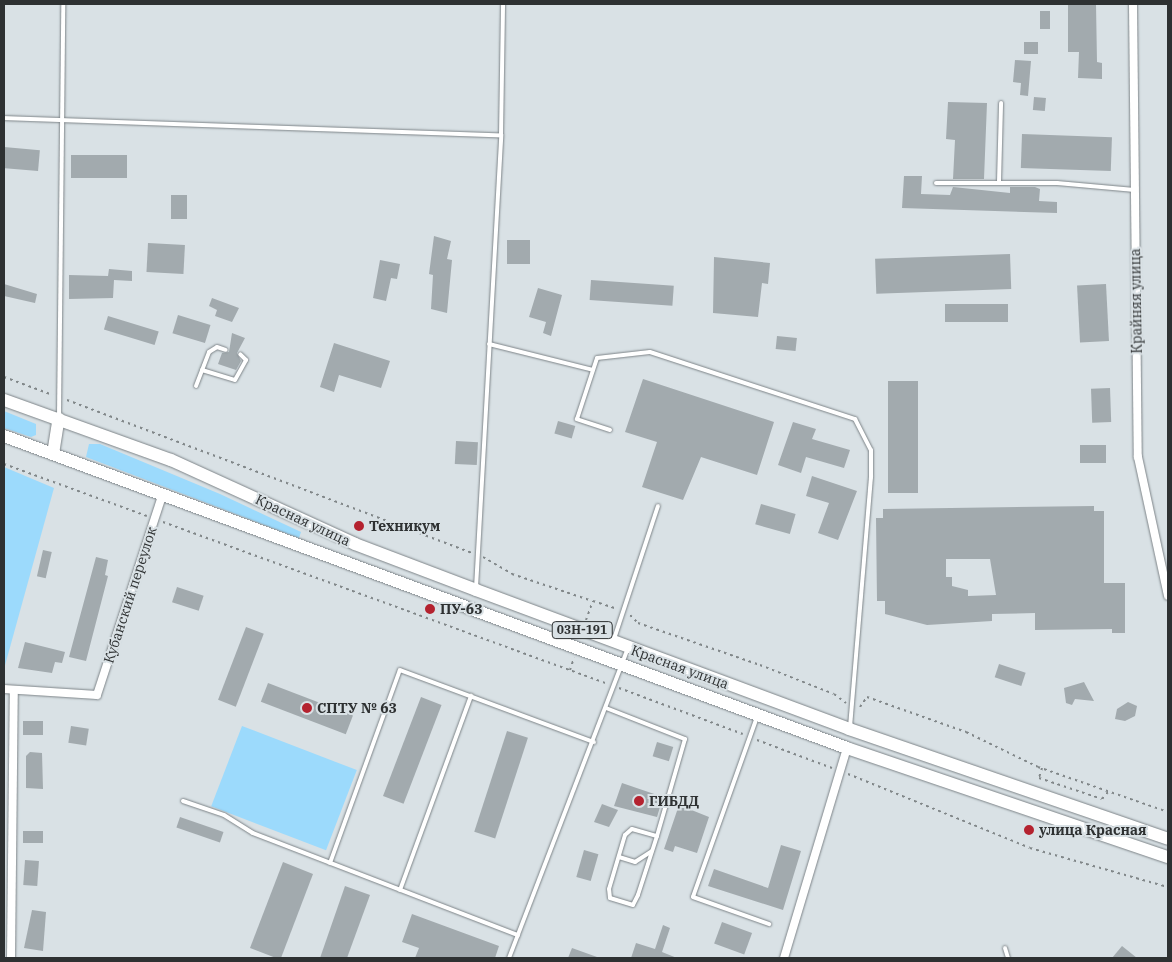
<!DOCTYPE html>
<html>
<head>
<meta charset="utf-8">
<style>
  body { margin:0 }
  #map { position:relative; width:1172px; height:962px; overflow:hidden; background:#d9e1e5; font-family:"IBM Plex Serif",serif }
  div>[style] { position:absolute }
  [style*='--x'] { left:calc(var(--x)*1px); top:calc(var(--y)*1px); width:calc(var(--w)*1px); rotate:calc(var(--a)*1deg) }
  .green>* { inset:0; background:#9cdafc; transform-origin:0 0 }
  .building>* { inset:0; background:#a2aaae; transform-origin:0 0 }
  .path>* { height:2px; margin-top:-1px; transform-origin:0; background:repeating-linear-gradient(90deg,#818789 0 2.5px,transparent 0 6.5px) }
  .roads { filter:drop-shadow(0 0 1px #7d8488) drop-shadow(0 0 1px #7d8488) }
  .lane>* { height:4px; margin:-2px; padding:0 2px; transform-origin:2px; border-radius:2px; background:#fff }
  .street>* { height:8px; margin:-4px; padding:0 4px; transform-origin:4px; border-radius:4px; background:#fff }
  .primary>* { height:12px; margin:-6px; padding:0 6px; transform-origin:6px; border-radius:6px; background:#fff }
  .dots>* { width:14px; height:14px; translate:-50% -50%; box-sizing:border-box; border:2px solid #d9e1e5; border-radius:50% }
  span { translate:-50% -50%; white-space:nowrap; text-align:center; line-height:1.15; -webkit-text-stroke:4px #d9e1e5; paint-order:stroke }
  .shield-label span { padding:1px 4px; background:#d9e1e5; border:1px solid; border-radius:4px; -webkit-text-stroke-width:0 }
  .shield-label { font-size:12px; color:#2e3132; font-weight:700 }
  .street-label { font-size:14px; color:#2e3132 }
  .poi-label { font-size:14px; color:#2e3132; font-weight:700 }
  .left { translate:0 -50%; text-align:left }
  .frame { position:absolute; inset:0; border:5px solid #2e3132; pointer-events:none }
</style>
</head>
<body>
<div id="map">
  <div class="green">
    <div style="clip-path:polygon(4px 411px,36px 424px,36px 435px,31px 437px,4px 428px)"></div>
    <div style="clip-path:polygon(89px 444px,100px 444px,220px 494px,301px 532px,299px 538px,86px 457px)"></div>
    <div style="clip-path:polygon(4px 467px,54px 488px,4px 669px)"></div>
    <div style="left:242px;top:726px;width:123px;height:86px;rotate:21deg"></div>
  </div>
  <div class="building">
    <div style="clip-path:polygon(1068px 4px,1096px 4px,1097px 62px,1102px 63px,1102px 79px,1078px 78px,1079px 52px,1068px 52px)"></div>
    <div style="left:1040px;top:11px;width:10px;height:18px"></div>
    <div style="left:1024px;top:42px;width:14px;height:12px"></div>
    <div style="clip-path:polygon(1015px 60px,1031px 61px,1028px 96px,1020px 95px,1021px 83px,1013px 82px)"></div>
    <div style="left:1034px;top:97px;width:12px;height:13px;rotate:5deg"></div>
    <div style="clip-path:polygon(948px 102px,987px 103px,984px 179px,953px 179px,955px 140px,946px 139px)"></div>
    <div style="left:1022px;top:134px;width:90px;height:34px;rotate:2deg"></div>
    <div style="left:4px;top:147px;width:36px;height:21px;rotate:5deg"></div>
    <div style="left:127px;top:155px;width:23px;height:56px;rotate:90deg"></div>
    <div style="clip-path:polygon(904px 176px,922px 176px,921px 194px,950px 195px,953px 187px,1010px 193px,1010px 187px,1035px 187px,1040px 189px,1039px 201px,1057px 202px,1057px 213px,902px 208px)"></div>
    <div style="left:171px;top:195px;width:16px;height:24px"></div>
    <div style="clip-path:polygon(434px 236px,451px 241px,447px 259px,452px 260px,447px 313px,431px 309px,433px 275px,429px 274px)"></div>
    <div style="left:530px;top:240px;width:24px;height:23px;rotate:90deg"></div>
    <div style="left:148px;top:243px;width:37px;height:29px;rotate:3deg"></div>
    <div style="left:1010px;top:254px;width:35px;height:135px;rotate:88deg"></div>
    <div style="clip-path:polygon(714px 257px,770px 263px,768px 284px,762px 283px,758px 317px,713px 313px)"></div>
    <div style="clip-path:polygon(380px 260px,400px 264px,397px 279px,391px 278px,386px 301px,373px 298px)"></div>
    <div style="clip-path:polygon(109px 269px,132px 271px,132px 281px,114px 280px,113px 298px,69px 299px,69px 275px,108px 276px)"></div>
    <div style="left:591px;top:280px;width:83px;height:20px;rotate:4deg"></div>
    <div style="clip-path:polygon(4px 284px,37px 294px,35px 303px,4px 296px)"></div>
    <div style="left:1106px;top:284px;width:57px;height:29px;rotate:87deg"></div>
    <div style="clip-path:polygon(538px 288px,562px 295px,551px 336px,543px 333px,546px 322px,529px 317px)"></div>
    <div style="clip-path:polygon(212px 298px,239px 308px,232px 322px,215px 316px,217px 310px,209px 306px)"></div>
    <div style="left:1008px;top:304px;width:18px;height:63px;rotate:90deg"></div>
    <div style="left:178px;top:315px;width:34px;height:19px;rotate:17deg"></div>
    <div style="left:108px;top:316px;width:53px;height:14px;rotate:17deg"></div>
    <div style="clip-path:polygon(232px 333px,245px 338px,237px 353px,241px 361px,236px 370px,218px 364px,222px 353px,229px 352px)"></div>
    <div style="left:777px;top:336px;width:20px;height:13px;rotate:6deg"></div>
    <div style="clip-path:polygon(334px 343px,390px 361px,381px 388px,339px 375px,334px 392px,320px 387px)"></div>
    <div style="clip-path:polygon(643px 379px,774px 422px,757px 475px,701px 457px,683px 500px,642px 487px,657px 442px,625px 432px)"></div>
    <div style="left:888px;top:381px;width:30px;height:112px"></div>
    <div style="left:1110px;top:388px;width:34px;height:19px;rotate:88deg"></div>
    <div style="left:558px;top:421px;width:18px;height:13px;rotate:16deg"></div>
    <div style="clip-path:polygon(793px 422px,816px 429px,812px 439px,850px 450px,844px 468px,806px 457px,801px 473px,778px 465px)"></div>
    <div style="left:456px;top:441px;width:22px;height:23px;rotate:3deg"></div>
    <div style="left:1106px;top:445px;width:18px;height:26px;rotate:90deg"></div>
    <div style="clip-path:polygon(812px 476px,857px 491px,838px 540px,818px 533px,829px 503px,806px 496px)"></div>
    <div style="left:761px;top:504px;width:36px;height:21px;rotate:16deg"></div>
    <div style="clip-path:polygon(evenodd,1094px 506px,1094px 511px,1104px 511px,1104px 583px,1125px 583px,1125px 633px,1112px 633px,1112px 629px,1035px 630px,1035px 613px,992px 614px,992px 621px,927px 625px,885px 614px,885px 601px,877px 601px,876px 518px,883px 518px,883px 509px,1094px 506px,946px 559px,990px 559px,996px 595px,968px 596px,968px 590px,952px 586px,952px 577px,946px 577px,946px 559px)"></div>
    <div style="left:43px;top:550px;width:9px;height:27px;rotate:13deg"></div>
    <div style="clip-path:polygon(96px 557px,108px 560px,105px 575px,108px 576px,86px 661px,69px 657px)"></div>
    <div style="left:177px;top:587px;width:28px;height:16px;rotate:18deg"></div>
    <div style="left:246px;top:627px;width:19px;height:78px;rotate:21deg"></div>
    <div style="clip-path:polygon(25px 642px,65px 652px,62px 663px,55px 662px,52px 673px,18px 668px)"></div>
    <div style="left:999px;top:664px;width:28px;height:14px;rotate:18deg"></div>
    <div style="clip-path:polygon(1084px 682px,1094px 701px,1075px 699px,1072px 705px,1066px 703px,1064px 688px)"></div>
    <div style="left:268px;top:683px;width:91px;height:20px;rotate:21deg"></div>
    <div style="left:421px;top:697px;width:22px;height:106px;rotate:21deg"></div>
    <div style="clip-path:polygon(1128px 702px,1137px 706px,1135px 716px,1125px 721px,1115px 719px,1117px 709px)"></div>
    <div style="left:23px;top:721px;width:20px;height:14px"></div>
    <div style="left:71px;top:726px;width:18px;height:17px;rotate:9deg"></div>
    <div style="left:507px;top:731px;width:22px;height:106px;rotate:18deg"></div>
    <div style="left:657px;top:742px;width:17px;height:15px;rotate:17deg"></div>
    <div style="clip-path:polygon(30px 752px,42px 753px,43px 789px,26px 788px,26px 756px)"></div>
    <div style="clip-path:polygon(622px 783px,663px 797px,657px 817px,614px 806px)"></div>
    <div style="clip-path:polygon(602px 804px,618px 810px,609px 827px,594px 822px)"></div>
    <div style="clip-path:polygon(679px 805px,709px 817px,697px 853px,675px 846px,673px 852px,664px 849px)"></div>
    <div style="left:180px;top:817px;width:46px;height:11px;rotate:19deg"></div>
    <div style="left:23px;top:831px;width:20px;height:12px"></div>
    <div style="clip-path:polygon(781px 845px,801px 851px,783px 910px,708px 886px,714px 869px,768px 888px)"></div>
    <div style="left:584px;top:850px;width:15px;height:28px;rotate:16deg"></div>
    <div style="left:25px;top:860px;width:14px;height:25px;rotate:4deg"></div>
    <div style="clip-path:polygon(283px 862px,313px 874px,281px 958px,276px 958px,250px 948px)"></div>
    <div style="clip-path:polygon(345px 886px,370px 895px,347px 958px,320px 958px)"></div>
    <div style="clip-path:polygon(32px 910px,46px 912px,43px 951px,24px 948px)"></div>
    <div style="clip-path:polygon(412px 914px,499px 946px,495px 958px,415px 958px,419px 948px,402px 942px)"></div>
    <div style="left:722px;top:922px;width:32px;height:23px;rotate:20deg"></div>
    <div style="clip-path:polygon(663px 925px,670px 928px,662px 952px,677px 958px,631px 958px,636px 943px,655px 949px)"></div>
    <div style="clip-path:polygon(1122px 946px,1137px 958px,1112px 958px)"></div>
    <div style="clip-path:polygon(572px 948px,597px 957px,597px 958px,568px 958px)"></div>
  </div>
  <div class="path">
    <div style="--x:4;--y:377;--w:52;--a:20.2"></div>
    <div style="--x:67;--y:400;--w:433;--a:20.7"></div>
    <div style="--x:4;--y:464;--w:152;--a:20"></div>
    <div style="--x:163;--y:522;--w:474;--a:20"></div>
    <div style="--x:483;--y:557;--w:34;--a:30"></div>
    <div style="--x:512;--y:574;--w:84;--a:18.6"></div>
    <div style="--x:630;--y:615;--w:11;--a:45"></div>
    <div style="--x:638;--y:623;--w:129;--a:19"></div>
    <div style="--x:760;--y:665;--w:79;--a:21.4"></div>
    <div style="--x:834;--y:694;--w:15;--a:37"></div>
    <div style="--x:586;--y:620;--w:20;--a:-70"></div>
    <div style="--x:593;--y:601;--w:25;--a:18"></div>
    <div style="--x:570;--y:670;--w:13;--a:-72"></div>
    <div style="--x:619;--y:688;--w:132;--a:20.4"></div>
    <div style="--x:860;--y:707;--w:12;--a:-55"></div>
    <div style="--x:867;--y:697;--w:105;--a:19.5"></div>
    <div style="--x:966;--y:732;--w:80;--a:25.9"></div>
    <div style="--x:1038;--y:767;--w:138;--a:19.1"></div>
    <div style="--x:757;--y:740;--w:80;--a:20.5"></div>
    <div style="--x:1042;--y:768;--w:10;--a:107"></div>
    <div style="--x:1039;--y:778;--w:66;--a:18.4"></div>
    <div style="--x:1102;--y:799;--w:11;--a:-49"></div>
    <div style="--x:848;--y:774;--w:196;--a:22.1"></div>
    <div style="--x:1030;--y:848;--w:143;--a:15.8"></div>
  </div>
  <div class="roads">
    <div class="lane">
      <div style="--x:4;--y:118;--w:497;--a:2"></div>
      <div style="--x:999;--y:182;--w:79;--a:-88.5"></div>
      <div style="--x:936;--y:183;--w:121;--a:0"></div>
      <div style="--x:1057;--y:183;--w:78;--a:5.1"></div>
      <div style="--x:489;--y:344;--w:107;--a:14"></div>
      <div style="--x:202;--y:370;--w:34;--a:17"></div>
      <div style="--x:235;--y:380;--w:23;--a:-61"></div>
      <div style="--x:246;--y:360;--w:8;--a:-135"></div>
      <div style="--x:196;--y:386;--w:36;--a:-69"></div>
      <div style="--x:209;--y:352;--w:9;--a:-32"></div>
      <div style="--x:217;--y:347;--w:9;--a:18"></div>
      <div style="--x:59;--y:416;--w:412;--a:-89.4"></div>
      <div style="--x:610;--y:430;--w:35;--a:-162"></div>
      <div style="--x:577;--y:419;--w:64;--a:-71.8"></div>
      <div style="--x:597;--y:358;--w:53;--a:-6.5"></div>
      <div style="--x:650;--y:352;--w:216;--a:18.1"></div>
      <div style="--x:855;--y:419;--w:35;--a:63"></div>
      <div style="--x:871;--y:450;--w:27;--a:90"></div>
      <div style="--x:871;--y:477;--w:252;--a:94.8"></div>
      <div style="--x:476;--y:588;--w:454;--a:-86.8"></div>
      <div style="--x:501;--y:135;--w:131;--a:-89.1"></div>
      <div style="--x:614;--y:639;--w:140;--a:-71.7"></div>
      <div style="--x:606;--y:708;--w:85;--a:21.4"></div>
      <div style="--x:685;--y:739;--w:101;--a:106.1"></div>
      <div style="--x:657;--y:836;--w:62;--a:107.9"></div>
      <div style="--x:638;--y:895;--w:11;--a:117"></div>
      <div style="--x:633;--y:905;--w:24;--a:-163"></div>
      <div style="--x:610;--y:898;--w:9;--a:-96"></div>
      <div style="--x:609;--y:889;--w:56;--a:-73.5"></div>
      <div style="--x:625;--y:835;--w:9;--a:-41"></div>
      <div style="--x:632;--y:829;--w:26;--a:16"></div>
      <div style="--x:757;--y:717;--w:191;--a:109.6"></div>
      <div style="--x:693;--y:897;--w:81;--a:19.6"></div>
      <div style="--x:183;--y:801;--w:43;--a:18.9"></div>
      <div style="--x:224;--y:815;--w:34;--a:32"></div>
      <div style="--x:253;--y:833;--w:284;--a:21.1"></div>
      <div style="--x:619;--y:857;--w:17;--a:17"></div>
      <div style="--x:635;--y:862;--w:20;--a:-33"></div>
      <div style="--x:330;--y:863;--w:205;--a:-70.1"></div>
      <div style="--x:400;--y:670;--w:207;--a:20.4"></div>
      <div style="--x:400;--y:890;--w:207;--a:-69.9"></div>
      <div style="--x:1005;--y:948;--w:10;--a:73"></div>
      <div style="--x:509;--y:958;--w:330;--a:-69"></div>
    </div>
    <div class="street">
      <div style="--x:1133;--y:4;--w:453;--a:89.4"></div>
      <div style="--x:1138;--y:457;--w:142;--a:77.8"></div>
      <div style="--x:4;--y:689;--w:93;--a:3.7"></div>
      <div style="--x:97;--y:695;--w:209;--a:-71.9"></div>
      <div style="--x:11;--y:958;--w:266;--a:-89.4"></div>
      <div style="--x:784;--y:958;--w:219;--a:-73.3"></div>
    </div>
    <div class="primary">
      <div style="--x:4;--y:400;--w:177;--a:19.8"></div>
      <div style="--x:171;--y:460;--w:202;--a:24.5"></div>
      <div style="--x:355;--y:544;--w:129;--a:20.8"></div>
      <div style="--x:476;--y:590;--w:398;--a:20.4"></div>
      <div style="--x:849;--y:729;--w:337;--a:19"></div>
      <div style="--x:4;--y:436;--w:899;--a:20.31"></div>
      <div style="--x:847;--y:748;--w:339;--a:18.8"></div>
      <div style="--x:53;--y:454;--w:36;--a:-81"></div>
    </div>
  </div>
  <div class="dots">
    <div style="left:359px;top:526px;background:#b4222f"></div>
    <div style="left:430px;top:609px;background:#b4222f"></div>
    <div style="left:307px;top:708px;background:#b4222f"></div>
    <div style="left:639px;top:801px;background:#b4222f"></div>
    <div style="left:1029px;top:830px;background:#b4222f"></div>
  </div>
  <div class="shield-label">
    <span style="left:582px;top:630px">03Н-191</span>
  </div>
  <div class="street-label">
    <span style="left:1136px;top:301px;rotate:-91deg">Крайняя улица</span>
    <span style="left:303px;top:520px;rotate:25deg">Красная улица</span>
    <span style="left:130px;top:595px;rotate:-72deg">Кубанский переулок</span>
    <span style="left:680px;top:667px;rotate:20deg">Красная улица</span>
  </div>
  <div class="poi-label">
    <span class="left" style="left:369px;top:526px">Техникум</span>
    <span class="left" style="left:440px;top:609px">ПУ-63</span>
    <span class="left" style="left:317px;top:708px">СПТУ № 63</span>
    <span class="left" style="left:649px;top:801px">ГИБДД</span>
    <span class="left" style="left:1039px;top:830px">улица Красная</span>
  </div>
  <div class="frame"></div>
</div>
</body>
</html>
